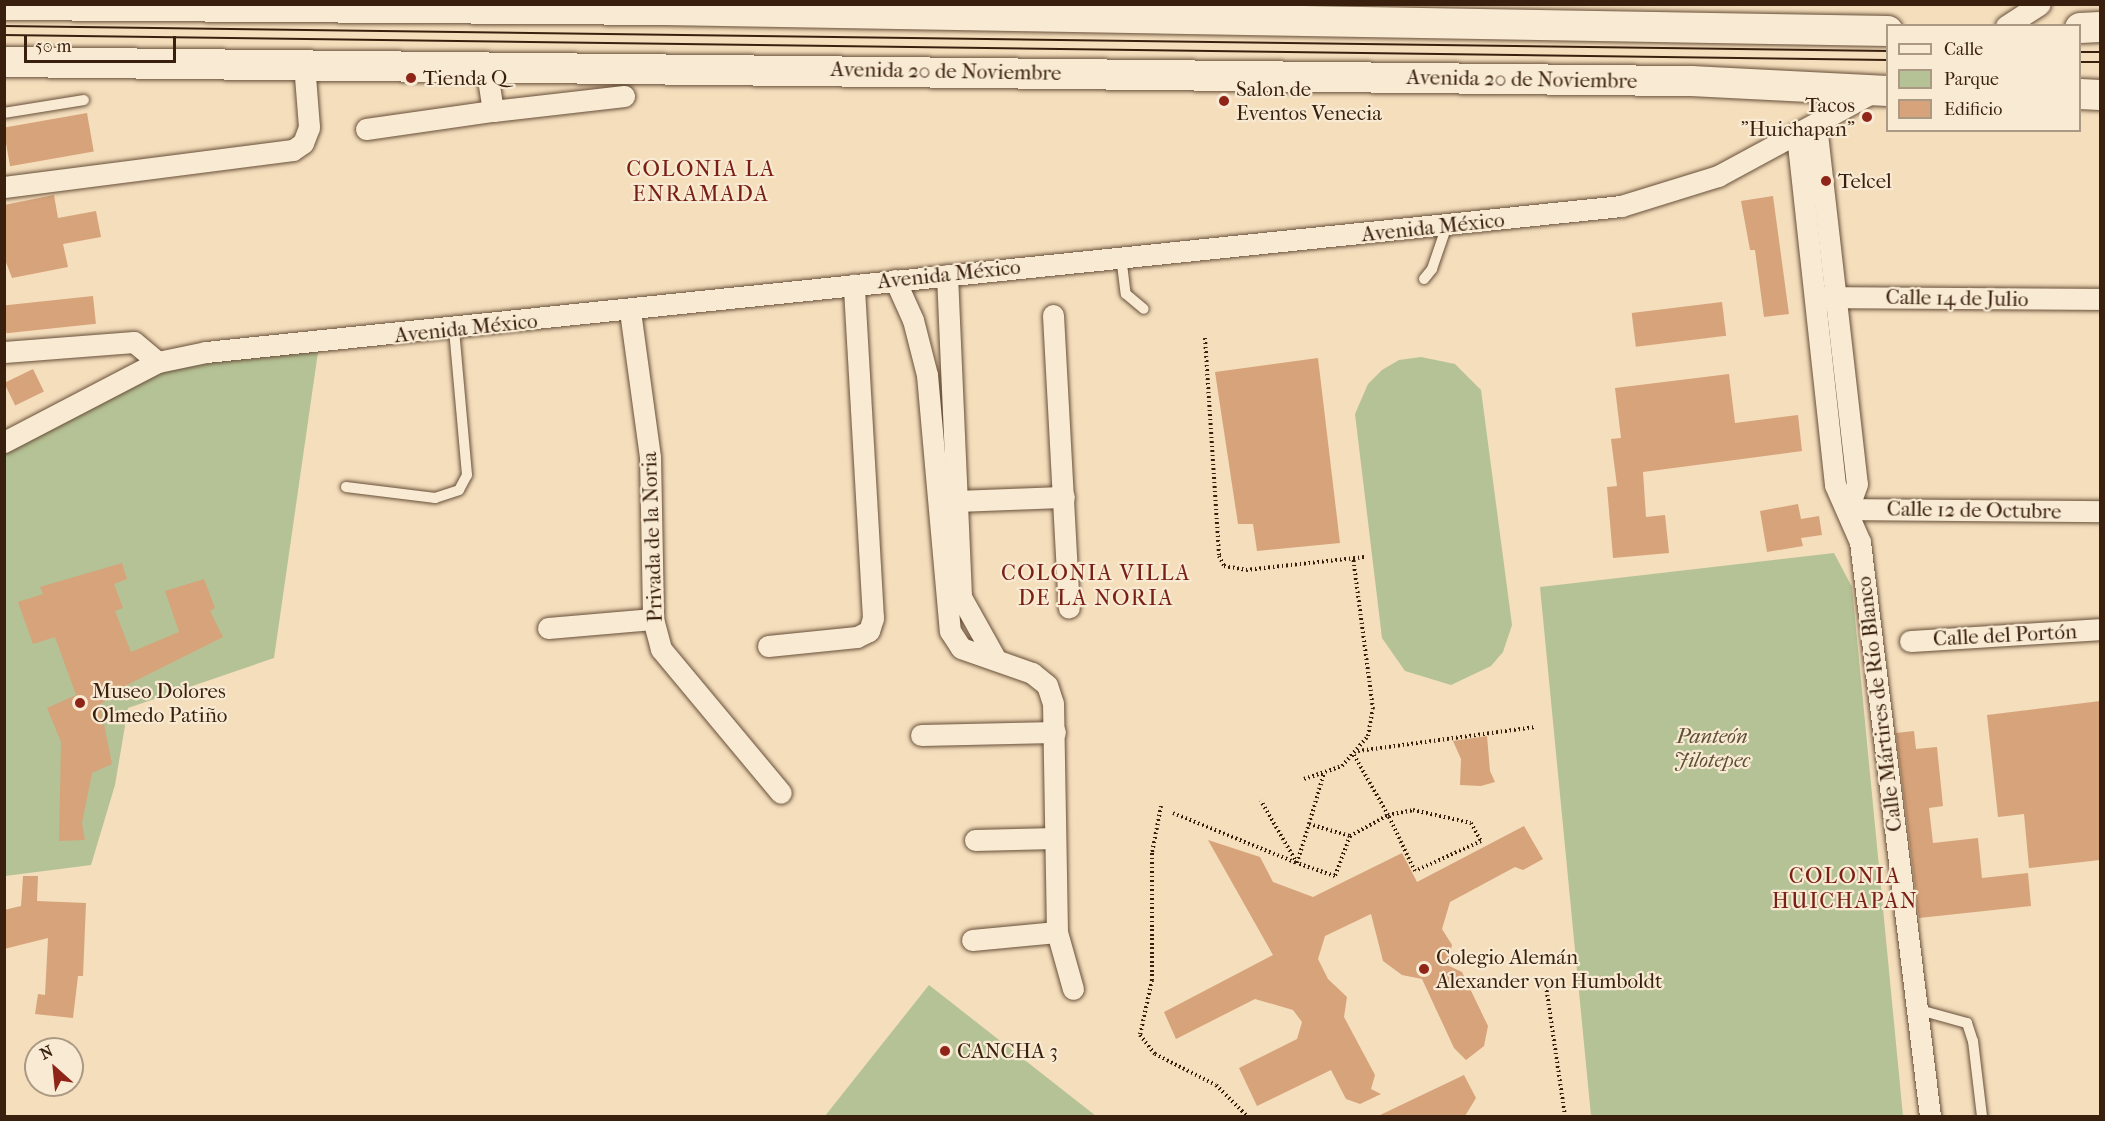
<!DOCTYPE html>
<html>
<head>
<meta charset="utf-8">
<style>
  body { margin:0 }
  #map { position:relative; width:2105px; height:1121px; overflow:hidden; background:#f4debc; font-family:"IM FELL French Canon",serif }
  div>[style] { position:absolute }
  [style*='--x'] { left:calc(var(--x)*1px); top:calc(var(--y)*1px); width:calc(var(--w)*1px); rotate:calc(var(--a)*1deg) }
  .green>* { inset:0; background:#b5c295 }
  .building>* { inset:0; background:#d7a37b; transform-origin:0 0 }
  .path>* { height:4px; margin-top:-2px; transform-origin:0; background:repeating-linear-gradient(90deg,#391f0d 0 1.5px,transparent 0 4.5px) }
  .roads { filter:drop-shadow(0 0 2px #684f39) drop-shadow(0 0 2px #684f39) }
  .lane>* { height:10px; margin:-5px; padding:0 5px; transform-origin:5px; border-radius:5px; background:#f8ead3 }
  .street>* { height:21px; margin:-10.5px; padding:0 10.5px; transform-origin:10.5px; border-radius:10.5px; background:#f8ead3 }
  .secondary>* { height:30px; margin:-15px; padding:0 15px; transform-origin:15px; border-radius:15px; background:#f8ead3 }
  .tram>* { height:1.5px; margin:-0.75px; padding:0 0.75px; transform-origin:0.75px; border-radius:0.75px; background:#391f0d }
  .dots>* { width:16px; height:16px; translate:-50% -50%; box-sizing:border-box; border:3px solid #f8ead3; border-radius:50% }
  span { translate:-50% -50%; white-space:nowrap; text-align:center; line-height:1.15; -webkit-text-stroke:4.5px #f8ead3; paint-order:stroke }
  .street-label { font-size:21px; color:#391f0d }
  .poi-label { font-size:21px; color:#391f0d }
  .left { translate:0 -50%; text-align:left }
  .right { translate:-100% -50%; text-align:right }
  .park-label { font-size:21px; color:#5e5036; font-style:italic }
  .neighbourhood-label { font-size:22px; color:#7a1f14; letter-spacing:1.5px }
  .frame { position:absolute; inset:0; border:6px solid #391f0d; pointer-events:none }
  .legend { position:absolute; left:1886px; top:24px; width:195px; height:108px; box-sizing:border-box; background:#f8ead3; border:2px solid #ac9984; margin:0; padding:8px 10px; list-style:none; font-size:18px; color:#391f0d }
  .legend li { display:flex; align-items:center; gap:12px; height:30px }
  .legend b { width:30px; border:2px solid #ac9984 }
  .north { position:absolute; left:24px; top:1037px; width:60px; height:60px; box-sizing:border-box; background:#f8ead3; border:2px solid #ac9984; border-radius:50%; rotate:333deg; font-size:16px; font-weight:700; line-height:24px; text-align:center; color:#391f0d }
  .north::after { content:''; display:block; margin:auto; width:21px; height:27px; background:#8f2418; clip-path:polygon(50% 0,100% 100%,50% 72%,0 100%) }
  .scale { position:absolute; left:24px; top:36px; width:152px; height:27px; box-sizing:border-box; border:3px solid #391f0d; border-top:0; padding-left:8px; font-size:18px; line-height:21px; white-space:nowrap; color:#391f0d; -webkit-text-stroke:4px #f8ead3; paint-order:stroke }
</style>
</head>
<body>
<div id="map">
  <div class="green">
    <div style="clip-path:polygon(205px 349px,318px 352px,274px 658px,128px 708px,115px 785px,91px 865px,5px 876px,5px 448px)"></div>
    <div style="clip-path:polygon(1421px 357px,1455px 364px,1481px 390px,1512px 625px,1503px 652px,1491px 666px,1451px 685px,1405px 671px,1382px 638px,1355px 414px,1368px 384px,1382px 370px,1399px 360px)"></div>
    <div style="clip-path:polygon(1834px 553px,1852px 587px,1903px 1116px,1591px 1116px,1540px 587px)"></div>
    <div style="clip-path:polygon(929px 985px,1096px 1116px,825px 1116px)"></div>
  </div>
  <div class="building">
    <div style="left:87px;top:113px;width:39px;height:85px;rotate:80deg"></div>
    <div style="clip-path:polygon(54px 195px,58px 218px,96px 211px,101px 237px,63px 244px,68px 267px,12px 278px,4px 257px,4px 205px)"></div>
    <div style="clip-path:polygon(1773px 196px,1789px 314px,1764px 317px,1755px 250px,1750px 250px,1741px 201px)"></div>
    <div style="left:93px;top:296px;width:28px;height:90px;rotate:84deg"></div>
    <div style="left:1722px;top:302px;width:34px;height:91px;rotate:83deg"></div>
    <div style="clip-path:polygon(1318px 358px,1340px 543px,1257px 551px,1253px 524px,1238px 524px,1215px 372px)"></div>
    <div style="left:33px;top:369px;width:25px;height:32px;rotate:64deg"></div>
    <div style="clip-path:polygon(1729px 374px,1735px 423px,1798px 415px,1802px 451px,1643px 472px,1646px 517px,1665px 515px,1669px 553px,1613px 558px,1607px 487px,1617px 486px,1611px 439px,1621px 438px,1615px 388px)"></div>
    <div style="clip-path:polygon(1798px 504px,1801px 519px,1819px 516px,1822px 535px,1801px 538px,1803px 546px,1767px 552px,1760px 511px)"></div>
    <div style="clip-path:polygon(122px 563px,127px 579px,114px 584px,123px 608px,115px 611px,131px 652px,179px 632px,165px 591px,204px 579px,215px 608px,210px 611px,223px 637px,103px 697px,105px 702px,100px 704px,112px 764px,92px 773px,82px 823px,85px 840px,59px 841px,61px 742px,47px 708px,76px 695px,55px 637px,33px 644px,18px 602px,43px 594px,40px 587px)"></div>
    <div style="clip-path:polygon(2100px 701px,2100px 860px,2029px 868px,2024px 814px,1998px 817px,1987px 715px)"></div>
    <div style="clip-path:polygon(1914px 731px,1916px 749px,1937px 747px,1943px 806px,1929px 808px,1933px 843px,1978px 838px,1982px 878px,2028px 873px,2031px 906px,1919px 918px,1896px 733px)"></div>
    <div style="clip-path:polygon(1487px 736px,1490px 771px,1495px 782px,1481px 786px,1460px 785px,1461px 759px,1453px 741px)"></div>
    <div style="clip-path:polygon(1524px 826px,1543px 859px,1523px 870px,1515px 867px,1450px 902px,1442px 929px,1452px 945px,1447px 965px,1462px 972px,1488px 1026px,1484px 1046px,1466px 1060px,1454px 1048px,1422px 979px,1402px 975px,1383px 961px,1371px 914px,1325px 936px,1318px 959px,1328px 979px,1347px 997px,1344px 1017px,1375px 1075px,1371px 1089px,1381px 1094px,1360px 1104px,1346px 1099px,1331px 1070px,1257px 1106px,1239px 1068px,1297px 1039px,1302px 1022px,1293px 1010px,1255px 999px,1176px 1039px,1164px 1012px,1273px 955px,1208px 840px,1260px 857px,1273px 882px,1313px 897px,1402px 853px,1417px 882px)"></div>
    <div style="clip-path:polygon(23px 876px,38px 876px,37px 901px,86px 903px,83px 976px,78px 976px,73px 1018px,35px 1014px,38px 994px,45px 995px,48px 938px,4px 949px,4px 910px,21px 906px)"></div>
    <div style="clip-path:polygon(1464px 1075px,1476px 1098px,1465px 1116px,1378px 1116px)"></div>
  </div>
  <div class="path">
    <div style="--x:1205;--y:338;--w:218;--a:86.3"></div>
    <div style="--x:1219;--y:556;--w:11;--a:63"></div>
    <div style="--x:1224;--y:566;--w:22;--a:10"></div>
    <div style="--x:1246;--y:570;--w:119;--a:-6.3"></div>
    <div style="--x:4;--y:607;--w:2;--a:-27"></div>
    <div style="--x:1358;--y:751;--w:179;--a:-7.7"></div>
    <div style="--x:1304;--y:779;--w:40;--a:-18.9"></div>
    <div style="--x:1342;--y:766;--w:40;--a:-49"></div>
    <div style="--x:1368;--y:736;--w:27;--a:-80"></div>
    <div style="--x:1373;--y:709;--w:152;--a:-97.5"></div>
    <div style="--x:1161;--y:806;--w:48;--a:100.8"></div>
    <div style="--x:1152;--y:853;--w:127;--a:90"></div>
    <div style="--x:1152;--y:980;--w:56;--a:102.3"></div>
    <div style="--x:1140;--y:1035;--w:24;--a:52"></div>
    <div style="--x:1155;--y:1054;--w:68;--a:26.9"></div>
    <div style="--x:1216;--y:1085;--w:44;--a:45"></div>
    <div style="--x:1413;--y:810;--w:59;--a:12.6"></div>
    <div style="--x:1471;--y:823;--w:21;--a:61"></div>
    <div style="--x:1481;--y:841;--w:72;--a:155.6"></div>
    <div style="--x:1415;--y:871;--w:62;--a:-115.7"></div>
    <div style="--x:1388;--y:815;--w:25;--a:-11"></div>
    <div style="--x:1173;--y:813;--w:134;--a:22"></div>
    <div style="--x:1297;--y:863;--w:72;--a:-120.1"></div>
    <div style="--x:1309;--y:824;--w:43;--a:16.3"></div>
    <div style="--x:1350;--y:836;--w:43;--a:110.6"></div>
    <div style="--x:1335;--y:876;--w:40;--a:-161.1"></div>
    <div style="--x:1297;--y:863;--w:41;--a:-72.9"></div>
    <div style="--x:1309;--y:824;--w:53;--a:-73.6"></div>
    <div style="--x:1350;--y:836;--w:43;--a:-28.9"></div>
    <div style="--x:1388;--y:815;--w:69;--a:-119.5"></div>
    <div style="--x:1546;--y:986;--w:131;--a:81.7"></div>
  </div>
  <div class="roads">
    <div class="lane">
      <div style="--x:4;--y:113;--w:81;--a:-9.2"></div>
      <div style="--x:1121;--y:256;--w:38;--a:83"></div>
      <div style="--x:1126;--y:294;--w:23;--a:40"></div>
      <div style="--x:1424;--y:279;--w:13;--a:-51"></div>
      <div style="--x:1432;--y:269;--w:43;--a:-71.1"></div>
      <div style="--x:346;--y:487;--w:90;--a:7"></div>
      <div style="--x:435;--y:498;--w:25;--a:-18"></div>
      <div style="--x:459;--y:490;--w:17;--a:-62"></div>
      <div style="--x:467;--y:475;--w:147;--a:-95.1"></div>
      <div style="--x:1916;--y:1009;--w:53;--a:15.4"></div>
      <div style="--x:1967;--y:1023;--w:19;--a:72"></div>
      <div style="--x:1973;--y:1041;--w:76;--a:83.2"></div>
    </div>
    <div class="street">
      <div style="--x:2006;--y:26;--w:40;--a:-32.9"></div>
      <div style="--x:493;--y:111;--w:132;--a:-6.5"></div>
      <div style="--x:1816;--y:125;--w:361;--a:83.5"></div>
      <div style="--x:1857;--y:484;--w:27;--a:110"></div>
      <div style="--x:366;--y:129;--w:128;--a:-8.1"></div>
      <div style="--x:493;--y:111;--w:46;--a:-98.8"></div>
      <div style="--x:1797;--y:135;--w:352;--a:83.8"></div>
      <div style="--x:1835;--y:485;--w:62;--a:66.3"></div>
      <div style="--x:1860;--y:542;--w:578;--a:83.05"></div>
      <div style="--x:4;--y:187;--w:291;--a:-7.3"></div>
      <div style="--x:293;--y:150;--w:12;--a:-35"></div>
      <div style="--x:303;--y:143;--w:17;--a:-69"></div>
      <div style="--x:309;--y:127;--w:63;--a:-94.5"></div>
      <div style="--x:947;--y:275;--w:322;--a:87.5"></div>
      <div style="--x:961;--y:597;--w:68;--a:60.8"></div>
      <div style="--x:895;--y:280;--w:44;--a:65.8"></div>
      <div style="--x:913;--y:320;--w:57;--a:75.7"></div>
      <div style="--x:927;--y:375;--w:257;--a:84.9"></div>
      <div style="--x:950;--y:631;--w:20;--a:57"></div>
      <div style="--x:961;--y:648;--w:75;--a:19.4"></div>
      <div style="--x:1032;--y:673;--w:19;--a:39"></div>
      <div style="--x:1047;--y:685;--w:19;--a:72"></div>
      <div style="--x:1053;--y:703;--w:229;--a:89"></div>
      <div style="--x:1057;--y:932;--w:59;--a:74.3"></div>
      <div style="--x:1819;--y:297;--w:281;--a:0.4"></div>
      <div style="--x:630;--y:311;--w:147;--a:82.2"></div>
      <div style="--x:650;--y:457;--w:162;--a:88.9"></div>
      <div style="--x:653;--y:619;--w:31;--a:75"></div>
      <div style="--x:661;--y:649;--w:187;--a:50.2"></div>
      <div style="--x:1053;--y:315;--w:293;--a:86.9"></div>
      <div style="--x:4;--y:352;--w:130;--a:-4.4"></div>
      <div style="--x:134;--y:342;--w:31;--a:40"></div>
      <div style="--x:4;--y:442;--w:174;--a:-27.5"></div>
      <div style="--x:158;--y:362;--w:49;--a:-11.8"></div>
      <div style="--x:206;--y:352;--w:1423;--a:-5.89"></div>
      <div style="--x:1621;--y:206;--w:102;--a:-17.2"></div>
      <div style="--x:1718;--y:176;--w:179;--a:-28.4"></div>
      <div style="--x:954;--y:501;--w:110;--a:-2.1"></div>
      <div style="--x:1848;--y:509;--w:252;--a:0.5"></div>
      <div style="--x:548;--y:628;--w:105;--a:-4.9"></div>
      <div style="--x:1910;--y:641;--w:190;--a:-3.6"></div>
      <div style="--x:768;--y:646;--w:89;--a:-5.8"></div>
      <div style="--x:857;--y:637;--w:13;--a:-27"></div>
      <div style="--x:869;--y:631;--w:14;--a:-73"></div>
      <div style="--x:873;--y:618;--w:334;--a:-93.3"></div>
      <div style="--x:921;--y:735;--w:134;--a:-1.3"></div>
      <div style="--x:975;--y:840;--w:80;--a:-1.4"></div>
      <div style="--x:972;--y:940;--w:85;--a:-5.4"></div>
    </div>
    <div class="secondary">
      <div style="--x:4;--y:5;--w:660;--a:0.43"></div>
      <div style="--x:664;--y:10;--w:1224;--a:0.98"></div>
      <div style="--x:2080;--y:28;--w:20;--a:-3"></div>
      <div style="--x:4;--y:62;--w:1687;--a:0.65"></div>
      <div style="--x:1691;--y:81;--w:197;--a:2.9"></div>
      <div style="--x:2080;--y:94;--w:20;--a:3"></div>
    </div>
  </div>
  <div class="tram">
    <div style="--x:4;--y:26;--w:1884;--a:0.76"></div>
    <div style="--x:4;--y:35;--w:1884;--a:0.76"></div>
    <div style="--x:2080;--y:52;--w:20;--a:0"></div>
    <div style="--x:2080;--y:62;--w:20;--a:0"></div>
  </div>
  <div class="dots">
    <div style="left:411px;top:78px;background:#8f2418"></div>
    <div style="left:1224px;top:101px;background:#8f2418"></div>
    <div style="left:1867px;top:117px;background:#8f2418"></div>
    <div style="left:1826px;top:181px;background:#8f2418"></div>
    <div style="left:80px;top:703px;background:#8f2418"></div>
    <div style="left:1424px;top:969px;background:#8f2418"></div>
    <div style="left:945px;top:1051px;background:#8f2418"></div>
  </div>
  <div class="street-label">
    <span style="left:946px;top:71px;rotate:1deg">Avenida 20 de Noviembre</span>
    <span style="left:1522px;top:79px;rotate:1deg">Avenida 20 de Noviembre</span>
    <span style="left:1433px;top:227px;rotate:-6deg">Avenida México</span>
    <span style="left:949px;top:274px;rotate:-6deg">Avenida México</span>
    <span style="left:1957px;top:298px;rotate:1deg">Calle 14 de Julio</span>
    <span style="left:466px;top:328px;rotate:-6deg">Avenida México</span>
    <span style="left:1974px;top:510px;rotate:1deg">Calle 12 de Octubre</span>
    <span style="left:652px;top:537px;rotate:-92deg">Privada de la Noria</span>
    <span style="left:2005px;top:635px;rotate:-3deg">Calle del Portón</span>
    <span style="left:1879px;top:704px;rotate:-97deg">Calle Mártires de Río Blanco</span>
  </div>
  <div class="poi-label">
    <span class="left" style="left:423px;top:78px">Tienda Q</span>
    <span class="left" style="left:1236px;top:101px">Salon de<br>Eventos Venecia</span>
    <span class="right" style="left:1855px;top:117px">Tacos<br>"Huichapan"</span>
    <span class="left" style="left:1838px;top:181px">Telcel</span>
    <span class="left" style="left:92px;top:703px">Museo Dolores<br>Olmedo Patiño</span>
    <span class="left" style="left:1436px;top:969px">Colegio Alemán<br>Alexander von Humboldt</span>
    <span class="left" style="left:957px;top:1051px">CANCHA 3</span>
  </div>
  <div class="park-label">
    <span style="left:1712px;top:748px">Panteón<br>Jilotepec</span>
  </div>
  <div class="neighbourhood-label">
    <span style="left:701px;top:182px">COLONIA LA<br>ENRAMADA</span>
    <span style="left:1096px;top:586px">COLONIA VILLA<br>DE LA NORIA</span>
    <span style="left:1845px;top:889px">COLONIA<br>HUICHAPAN</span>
  </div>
  <div class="frame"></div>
  <ul class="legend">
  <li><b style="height:8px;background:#f8ead3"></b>Calle</li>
  <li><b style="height:16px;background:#b5c295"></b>Parque</li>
  <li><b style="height:16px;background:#d7a37b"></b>Edificio</li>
  </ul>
  <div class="north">N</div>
  <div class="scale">50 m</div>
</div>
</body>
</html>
